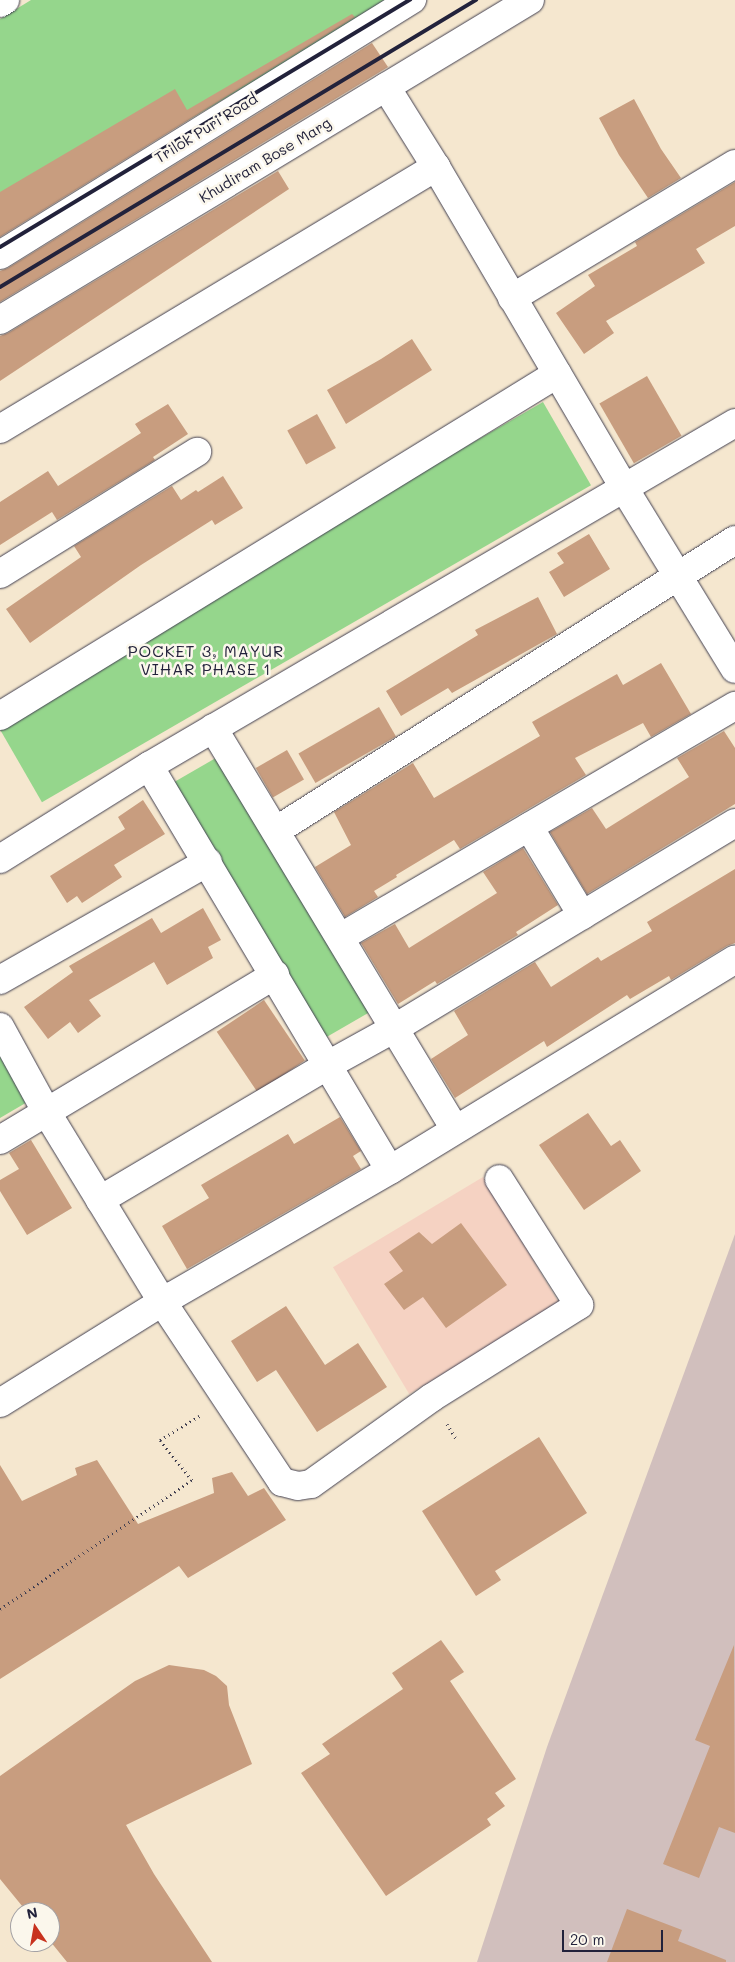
<!DOCTYPE html>
<html>
<head>
<meta charset="utf-8">
<style>
  body { margin:0 }
  #map { position:relative; width:735px; height:1962px; overflow:hidden; background:#f5e7cf; font-family:Mali,sans-serif }
  div>[style] { position:absolute }
  [style*='--x'] { left:calc(var(--x)*1px); top:calc(var(--y)*1px); width:calc(var(--w)*1px); rotate:calc(var(--a)*1deg) }
  .built>* { inset:0; background:#f5d2c2; transform-origin:0 0 }
  .industrial>* { inset:0; background:#d1bfbd }
  .green>* { inset:0; background:#95d68c; transform-origin:0 0 }
  .building>* { inset:0; background:#c89d7f; transform-origin:0 0 }
  .path>* { height:3px; margin-top:-1.5px; transform-origin:0; background:repeating-linear-gradient(90deg,#424051 0 1px,transparent 0 5px) }
  .roads { filter:drop-shadow(0 0 1px #424051) drop-shadow(0 0 1px #424051) }
  .minor>* { height:28px; margin:-14px; padding:0 14px; transform-origin:14px; border-radius:14px; background:#fff }
  .rail>* { height:4px; margin:-2px; padding:0 2px; transform-origin:2px; border-radius:2px; background:#22223b }
  span { translate:-50% -50%; white-space:nowrap; text-align:center; line-height:1.15; -webkit-text-stroke:5px #fbf7ec; paint-order:stroke }
  .street-label { font-size:15px; color:#22223b }
  .neighbourhood-label { font-size:16px; color:#22223b; letter-spacing:1px }
  .north { position:absolute; left:10px; top:1902px; width:50px; height:50px; box-sizing:border-box; background:#fbf7ec; border:1px solid #a4a2a5; border-radius:50%; rotate:348deg; font-size:14px; font-weight:700; line-height:20px; text-align:center; color:#22223b }
  .north::after { content:''; display:block; margin:auto; width:18px; height:22px; background:#c8321e; clip-path:polygon(50% 0,100% 100%,50% 72%,0 100%) }
  .scale { position:absolute; left:562px; top:1930px; width:101px; height:22px; box-sizing:border-box; border:2px solid #22223b; border-top:0; padding-left:6px; font-size:15px; line-height:18px; white-space:nowrap; color:#22223b; -webkit-text-stroke:4px #fbf7ec; paint-order:stroke }
</style>
</head>
<body>
<div id="map">
  <div class="built">
    <div style="left:483px;top:1177px;width:148px;height:175px;rotate:59deg"></div>
  </div>
  <div class="industrial">
    <div style="clip-path:polygon(735px 1234px,735px 1962px,477px 1962px,547px 1747px)"></div>
  </div>
  <div class="green">
    <div style="clip-path:polygon(31px 0,392px 0,0 231px,0 19px)"></div>
    <div style="left:543px;top:402px;width:96px;height:634px;rotate:60deg"></div>
    <div style="left:221px;top:755px;width:297px;height:54px;rotate:60deg"></div>
    <div style="clip-path:polygon(0 1051px,29px 1101px,0 1118px)"></div>
  </div>
  <div class="building">
    <div style="clip-path:polygon(352px 14px,355px 17px,0 237px,0 192px,175px 89px,187px 110px)"></div>
    <div style="clip-path:polygon(372px 43px,388px 67px,0 302px,0 271px,8px 268px)"></div>
    <div style="clip-path:polygon(634px 99px,661px 149px,681px 178px,648px 198px,619px 155px,599px 118px)"></div>
    <div style="clip-path:polygon(278px 171px,289px 189px,0 381px,0 336px,8px 333px)"></div>
    <div style="clip-path:polygon(735px 182px,735px 226px,696px 249px,705px 263px,606px 321px,614px 333px,584px 354px,556px 313px,595px 286px,588px 275px,637px 246px,635px 242px)"></div>
    <div style="clip-path:polygon(412px 339px,432px 370px,346px 424px,327px 390px,381px 359px)"></div>
    <div style="left:647px;top:376px;width:69px;height:55px;rotate:60deg"></div>
    <div style="clip-path:polygon(168px 404px,188px 434px,153px 457px,155px 460px,57px 520px,52px 512px,0 545px,0 502px,48px 471px,58px 486px,141px 433px,135px 424px)"></div>
    <div style="left:317px;top:414px;width:39px;height:34px;rotate:61deg"></div>
    <div style="clip-path:polygon(223px 476px,243px 508px,215px 525px,212px 520px,141px 565px,30px 643px,6px 609px,81px 557px,74px 546px,172px 486px,181px 500px,196px 490px,198px 492px)"></div>
    <div style="clip-path:polygon(589px 534px,610px 569px,564px 597px,549px 572px,564px 563px,557px 553px)"></div>
    <div style="clip-path:polygon(538px 597px,557px 634px,452px 693px,448px 688px,401px 716px,386px 691px,478px 635px,475px 630px)"></div>
    <div style="clip-path:polygon(661px 663px,691px 714px,651px 737px,643px 723px,575px 758px,586px 775px,460px 849px,454px 840px,396px 875px,397px 877px,374px 891px,378px 897px,345px 917px,315px 867px,351px 845px,334px 812px,413px 763px,434px 798px,540px 736px,532px 722px,617px 674px,623px 685px)"></div>
    <div style="left:379px;top:707px;width:34px;height:93px;rotate:60deg"></div>
    <div style="clip-path:polygon(724px 731px,735px 748px,735px 804px,587px 894px,550px 832px,592px 808px,606px 829px,689px 777px,677px 758px)"></div>
    <div style="left:287px;top:750px;width:34px;height:36px;rotate:60deg"></div>
    <div style="clip-path:polygon(143px 800px,165px 834px,114px 865px,122px 877px,82px 903px,77px 896px,67px 903px,50px 876px,125px 829px,118px 817px)"></div>
    <div style="clip-path:polygon(523px 848px,558px 905px,516px 932px,518px 935px,437px 984px,435px 981px,398px 1004px,361px 943px,395px 924px,409px 948px,497px 893px,483px 872px)"></div>
    <div style="clip-path:polygon(735px 869px,735px 943px,727px 946px,671px 980px,669px 976px,630px 999px,627px 995px,547px 1047px,544px 1041px,455px 1098px,431px 1059px,468px 1035px,454px 1011px,535px 962px,551px 987px,598px 957px,601px 961px,652px 931px,647px 922px)"></div>
    <div style="clip-path:polygon(203px 908px,221px 940px,208px 947px,213px 958px,167px 985px,154px 962px,89px 1000px,101px 1016px,78px 1033px,70px 1022px,48px 1039px,24px 1007px,73px 972px,69px 966px,152px 918px,161px 933px)"></div>
    <div style="left:264px;top:1000px;width:73px;height:57px;rotate:56deg"></div>
    <div style="clip-path:polygon(588px 1113px,611px 1146px,620px 1140px,641px 1171px,584px 1210px,539px 1145px)"></div>
    <div style="clip-path:polygon(340px 1117px,361px 1151px,353px 1156px,361px 1169px,187px 1269px,162px 1226px,209px 1198px,201px 1185px,288px 1134px,294px 1144px)"></div>
    <div style="clip-path:polygon(31px 1140px,72px 1208px,27px 1235px,0 1191px,0 1180px,19px 1169px,9px 1153px)"></div>
    <div style="clip-path:polygon(461px 1223px,507px 1285px,446px 1328px,423px 1297px,404px 1310px,384px 1284px,403px 1271px,389px 1252px,419px 1232px,432px 1244px)"></div>
    <div style="clip-path:polygon(286px 1306px,325px 1365px,358px 1343px,387px 1387px,317px 1432px,276px 1370px,257px 1382px,231px 1341px)"></div>
    <div style="clip-path:polygon(539px 1437px,587px 1513px,495px 1571px,501px 1580px,476px 1596px,422px 1511px)"></div>
    <div style="clip-path:polygon(97px 1460px,138px 1524px,214px 1493px,212px 1478px,232px 1472px,248px 1496px,264px 1488px,286px 1520px,188px 1578px,179px 1566px,0 1679px,0 1465px,22px 1501px,77px 1475px,75px 1468px)"></div>
    <div style="clip-path:polygon(441px 1640px,464px 1672px,450px 1681px,516px 1779px,495px 1793px,505px 1806px,487px 1819px,491px 1825px,386px 1896px,301px 1773px,330px 1754px,322px 1744px,403px 1689px,392px 1673px)"></div>
    <div style="clip-path:polygon(734px 1645px,735px 1833px,719px 1827px,699px 1878px,663px 1864px,710px 1746px,695px 1740px)"></div>
    <div style="clip-path:polygon(169px 1665px,204px 1670px,216px 1676px,227px 1686px,229px 1705px,252px 1764px,126px 1825px,154px 1874px,212px 1962px,67px 1962px,50px 1941px,50px 1912px,27px 1912px,0 1879px,0 1776px,135px 1681px)"></div>
    <div style="clip-path:polygon(627px 1909px,682px 1930px,678px 1941px,726px 1960px,726px 1962px,607px 1962px)"></div>
  </div>
  <div class="path">
    <div style="--x:447;--y:1424;--w:19;--a:58"></div>
    <div style="--x:0;--y:1609;--w:231;--a:-33.9"></div>
    <div style="--x:192;--y:1480;--w:51;--a:-128.7"></div>
    <div style="--x:160;--y:1440;--w:48;--a:-31.4"></div>
  </div>
  <div class="roads">
    <div class="minor">
      <div style="--x:0;--y:3;--w:6;--a:-31"></div>
      <div style="--x:386;--y:87;--w:94;--a:58"></div>
      <div style="--x:436;--y:167;--w:372;--a:59.6"></div>
      <div style="--x:624;--y:488;--w:212;--a:58.5"></div>
      <div style="--x:0;--y:255;--w:485;--a:-31.8"></div>
      <div style="--x:512;--y:298;--w:260;--a:-31"></div>
      <div style="--x:0;--y:320;--w:619;--a:-31.12"></div>
      <div style="--x:0;--y:429;--w:509;--a:-31"></div>
      <div style="--x:0;--y:574;--w:232;--a:-31.8"></div>
      <div style="--x:0;--y:716;--w:654;--a:-31.55"></div>
      <div style="--x:213;--y:728;--w:468;--a:58.9"></div>
      <div style="--x:149;--y:766;--w:470;--a:59.2"></div>
      <div style="--x:529;--y:827;--w:103;--a:58.9"></div>
      <div style="--x:277;--y:830;--w:542;--a:-32.34"></div>
      <div style="--x:0;--y:859;--w:176;--a:-32"></div>
      <div style="--x:149;--y:766;--w:679;--a:-30.34"></div>
      <div style="--x:341;--y:937;--w:457;--a:-30.4"></div>
      <div style="--x:0;--y:980;--w:239;--a:-29.6"></div>
      <div style="--x:0;--y:1027;--w:98;--a:61.3"></div>
      <div style="--x:47;--y:1113;--w:223;--a:58.6"></div>
      <div style="--x:163;--y:1303;--w:215;--a:56.4"></div>
      <div style="--x:282;--y:1482;--w:16;--a:14"></div>
      <div style="--x:298;--y:1486;--w:13;--a:-9"></div>
      <div style="--x:311;--y:1484;--w:148;--a:-35.6"></div>
      <div style="--x:431;--y:1398;--w:175;--a:-32.1"></div>
      <div style="--x:579;--y:1305;--w:149;--a:-122.4"></div>
      <div style="--x:0;--y:1140;--w:321;--a:-31"></div>
      <div style="--x:100;--y:1200;--w:265;--a:-30.6"></div>
      <div style="--x:328;--y:1065;--w:77;--a:-28.9"></div>
      <div style="--x:395;--y:1028;--w:397;--a:-31.1"></div>
      <div style="--x:0;--y:1403;--w:203;--a:-31.9"></div>
      <div style="--x:172;--y:1296;--w:252;--a:-30"></div>
      <div style="--x:390;--y:1170;--w:404;--a:-31.4"></div>
    </div>
  </div>
  <div class="rail">
    <div style="--x:0;--y:247;--w:479;--a:-31.1"></div>
    <div style="--x:0;--y:287;--w:556;--a:-31.09"></div>
  </div>
  <div class="street-label">
    <span style="left:206px;top:128px;rotate:-32deg">Trilok Puri Road</span>
    <span style="left:265px;top:160px;rotate:-31deg">Khudiram Bose Marg</span>
  </div>
  <div class="neighbourhood-label">
    <span style="left:206px;top:660px">POCKET 3, MAYUR<br>VIHAR PHASE 1</span>
  </div>
  <div class="north">N</div>
  <div class="scale">20 m</div>
</div>
</body>
</html>
